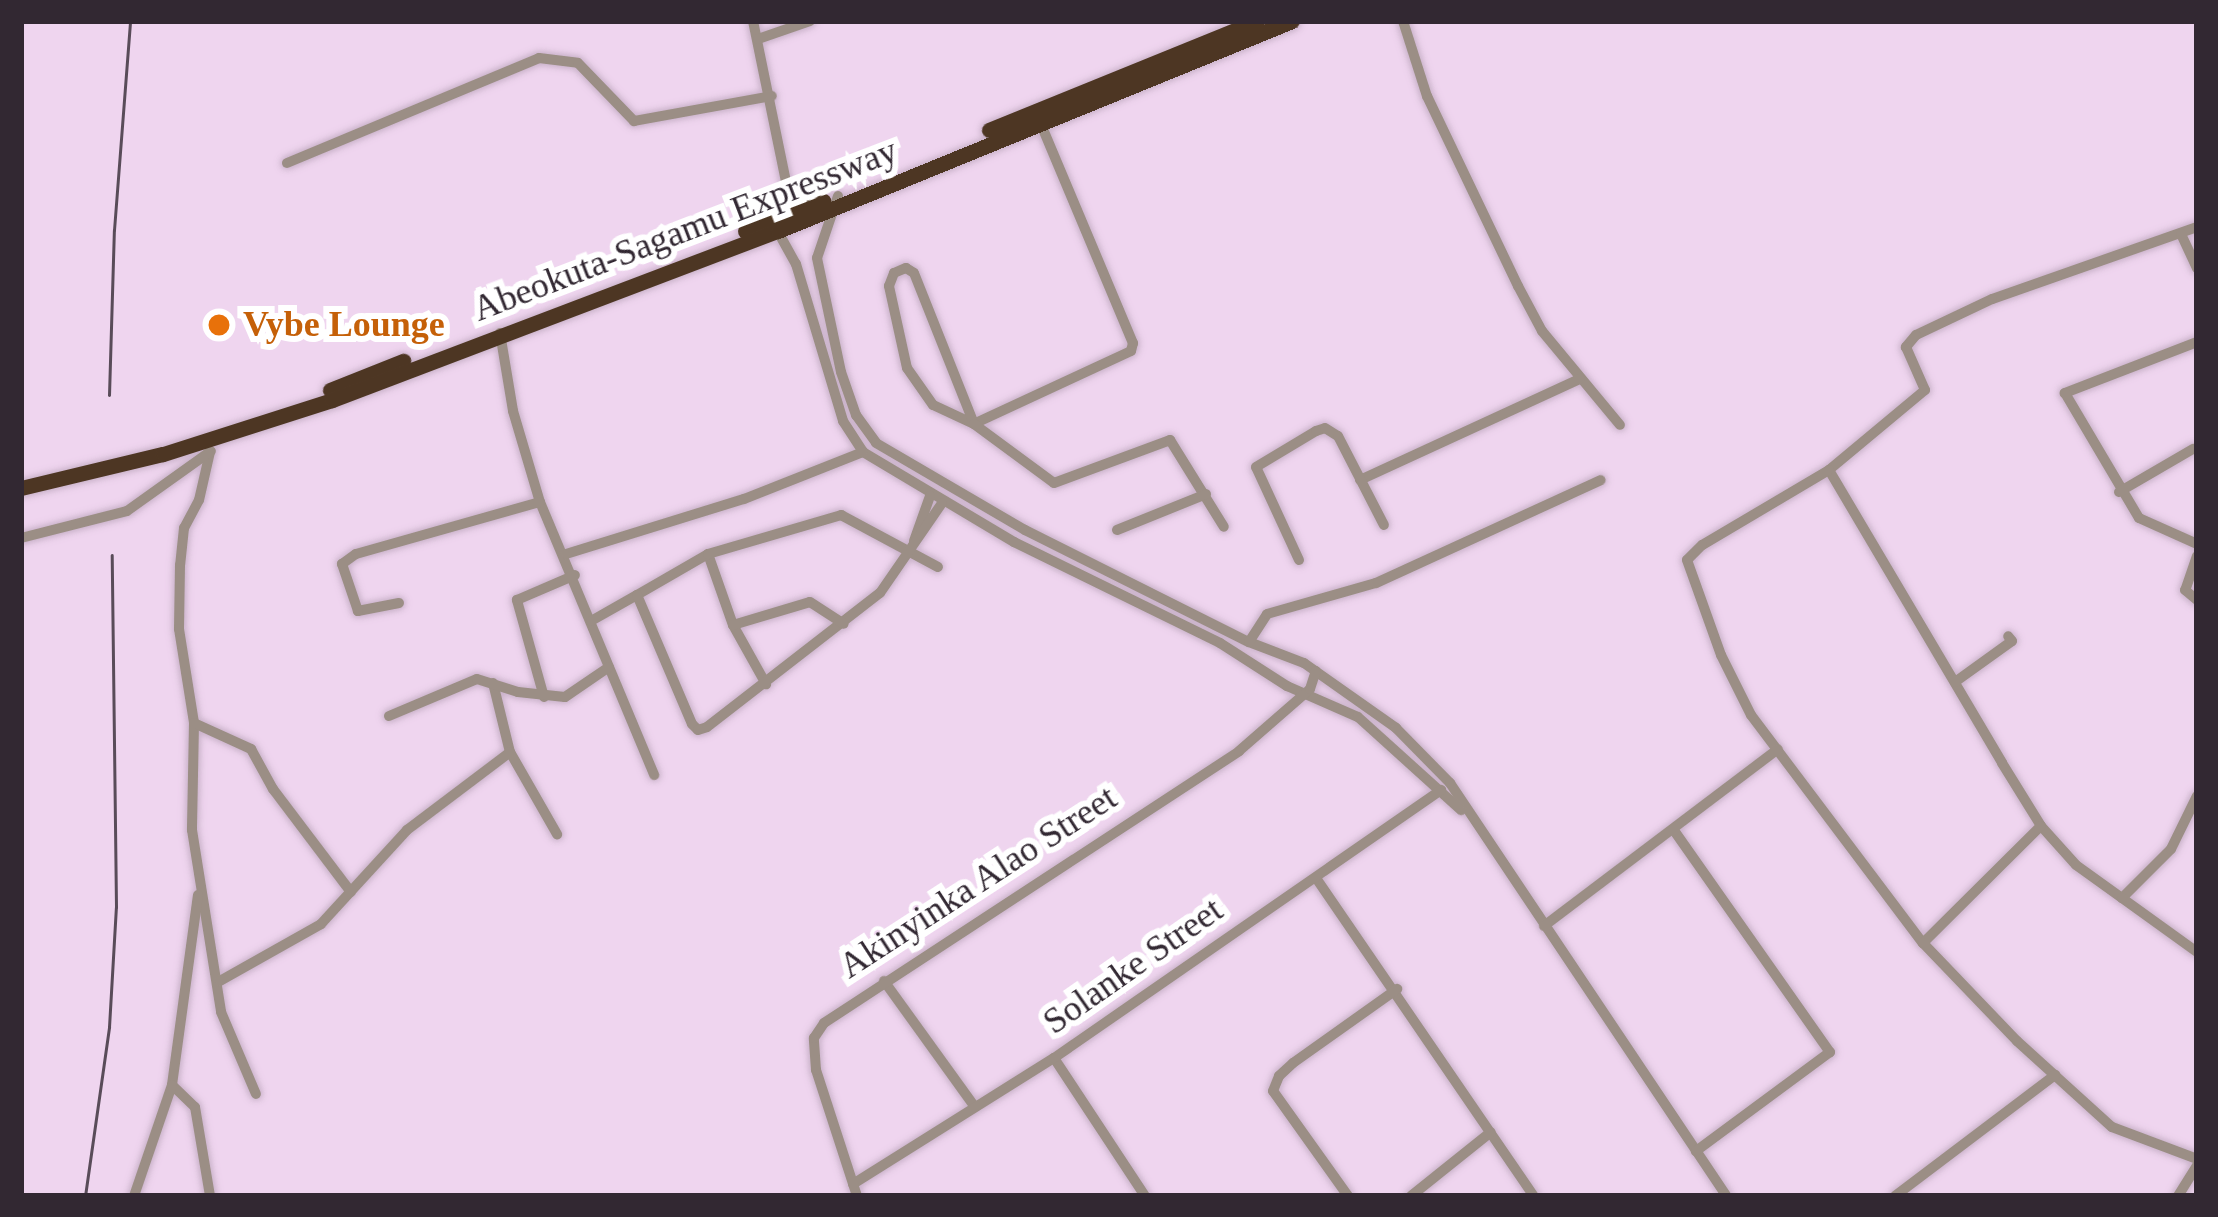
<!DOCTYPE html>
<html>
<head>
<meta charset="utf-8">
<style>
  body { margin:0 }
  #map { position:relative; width:2218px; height:1217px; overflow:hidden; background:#efd5ef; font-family:Georgia,serif }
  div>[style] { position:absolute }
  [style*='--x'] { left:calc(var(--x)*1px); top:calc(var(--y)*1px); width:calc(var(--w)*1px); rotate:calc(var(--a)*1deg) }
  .roads { filter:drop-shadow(0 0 3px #c9b2c9) drop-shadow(0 0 3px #c9b2c9) }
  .minor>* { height:10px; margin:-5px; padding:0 5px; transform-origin:5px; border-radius:5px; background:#9b8e85 }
  .highway>* { height:15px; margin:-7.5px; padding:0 7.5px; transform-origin:7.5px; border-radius:7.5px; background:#4d3623 }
  .rail>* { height:3px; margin:-1.5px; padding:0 1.5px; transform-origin:1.5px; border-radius:1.5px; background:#594c59 }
  .dots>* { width:33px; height:33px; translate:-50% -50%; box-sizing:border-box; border:6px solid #fff; border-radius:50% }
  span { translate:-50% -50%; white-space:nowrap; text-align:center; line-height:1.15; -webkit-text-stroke:12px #fff; paint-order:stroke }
  .street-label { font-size:36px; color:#322832 }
  .food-label { font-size:36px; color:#c56008; font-weight:700 }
  .left { translate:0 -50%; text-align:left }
  .frame { position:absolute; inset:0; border:24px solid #322832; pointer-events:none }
</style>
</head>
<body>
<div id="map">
  <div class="roads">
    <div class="minor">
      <div style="--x:753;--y:21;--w:179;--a:78.4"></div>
      <div style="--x:789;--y:196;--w:18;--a:49"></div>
      <div style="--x:1403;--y:21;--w:79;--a:72.3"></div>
      <div style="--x:1427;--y:96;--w:211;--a:64.4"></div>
      <div style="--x:1518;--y:286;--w:51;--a:61.9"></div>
      <div style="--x:1542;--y:331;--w:122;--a:50.3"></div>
      <div style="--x:758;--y:39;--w:55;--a:-19.1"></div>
      <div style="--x:1040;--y:122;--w:240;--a:67.2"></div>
      <div style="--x:1133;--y:343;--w:8;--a:104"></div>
      <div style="--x:1131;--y:351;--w:173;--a:155.1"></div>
      <div style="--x:974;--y:424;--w:45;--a:-155.1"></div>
      <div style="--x:933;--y:405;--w:45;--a:-125.1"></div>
      <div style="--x:907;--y:368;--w:84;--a:-102.4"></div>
      <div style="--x:889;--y:286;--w:14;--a:-69"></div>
      <div style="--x:894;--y:273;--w:13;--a:-23"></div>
      <div style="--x:906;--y:268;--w:9;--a:32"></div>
      <div style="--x:914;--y:273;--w:162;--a:68.3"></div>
      <div style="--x:974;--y:424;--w:99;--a:36.4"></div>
      <div style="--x:1054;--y:483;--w:124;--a:-20.3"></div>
      <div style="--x:1170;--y:440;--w:102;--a:58.2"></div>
      <div style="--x:287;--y:163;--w:273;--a:-22.6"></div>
      <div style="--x:539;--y:58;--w:39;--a:7"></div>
      <div style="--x:578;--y:63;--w:81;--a:46"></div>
      <div style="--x:634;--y:121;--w:140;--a:-10.3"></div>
      <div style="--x:838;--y:196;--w:65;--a:108.7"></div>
      <div style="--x:817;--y:258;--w:116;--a:78.1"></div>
      <div style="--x:841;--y:372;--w:46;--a:70.8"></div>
      <div style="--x:856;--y:415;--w:34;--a:54"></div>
      <div style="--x:876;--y:443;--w:173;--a:30.3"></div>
      <div style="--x:1025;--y:530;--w:250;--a:26.6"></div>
      <div style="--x:1249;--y:642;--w:59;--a:20.9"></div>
      <div style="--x:1304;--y:663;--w:113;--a:35.2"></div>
      <div style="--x:1396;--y:728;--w:77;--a:45.5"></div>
      <div style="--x:1450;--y:783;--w:497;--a:56.2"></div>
      <div style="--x:2197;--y:227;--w:217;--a:160.6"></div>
      <div style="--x:1992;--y:299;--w:84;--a:154.7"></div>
      <div style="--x:1916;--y:335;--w:16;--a:130"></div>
      <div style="--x:1906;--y:347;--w:47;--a:66.2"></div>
      <div style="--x:1925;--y:390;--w:125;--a:140.2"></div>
      <div style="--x:1829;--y:470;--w:340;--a:59.4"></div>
      <div style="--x:2002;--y:763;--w:74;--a:58.2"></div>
      <div style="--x:2041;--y:826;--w:52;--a:48.1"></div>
      <div style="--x:2076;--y:865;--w:57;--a:35.7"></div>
      <div style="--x:2122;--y:898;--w:69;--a:-45"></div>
      <div style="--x:2171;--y:849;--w:59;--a:-63.9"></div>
      <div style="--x:777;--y:230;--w:39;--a:61"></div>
      <div style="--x:796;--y:264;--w:164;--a:73.3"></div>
      <div style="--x:843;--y:421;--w:37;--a:57"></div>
      <div style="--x:863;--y:452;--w:176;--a:30.8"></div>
      <div style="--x:1014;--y:542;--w:229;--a:26.1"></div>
      <div style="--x:1220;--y:643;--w:80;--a:32.7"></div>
      <div style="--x:1287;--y:686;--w:77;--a:23.6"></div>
      <div style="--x:1358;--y:717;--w:139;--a:42.1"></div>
      <div style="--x:2181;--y:234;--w:38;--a:65"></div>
      <div style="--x:500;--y:333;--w:79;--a:80.5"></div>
      <div style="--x:513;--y:411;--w:95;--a:73.5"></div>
      <div style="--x:540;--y:502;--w:296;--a:67.3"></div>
      <div style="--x:2197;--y:342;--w:142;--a:158.9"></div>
      <div style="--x:2065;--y:393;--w:145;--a:59.4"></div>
      <div style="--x:2139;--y:518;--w:64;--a:24.1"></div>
      <div style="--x:210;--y:452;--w:49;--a:102.9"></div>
      <div style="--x:199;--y:500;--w:32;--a:118"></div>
      <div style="--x:184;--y:528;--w:37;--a:96"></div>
      <div style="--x:180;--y:565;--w:64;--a:90.9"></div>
      <div style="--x:179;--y:629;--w:95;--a:80.9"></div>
      <div style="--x:194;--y:723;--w:107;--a:91.1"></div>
      <div style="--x:192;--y:830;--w:184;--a:80.9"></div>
      <div style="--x:221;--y:1012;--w:89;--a:66.9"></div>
      <div style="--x:1829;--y:470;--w:147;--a:149.4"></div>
      <div style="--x:1702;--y:545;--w:21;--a:135"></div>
      <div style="--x:1687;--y:560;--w:101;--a:70.3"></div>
      <div style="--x:1721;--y:655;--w:67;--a:63.4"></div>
      <div style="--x:1751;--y:715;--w:286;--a:53"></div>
      <div style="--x:1923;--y:943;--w:166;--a:-44.8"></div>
      <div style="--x:1360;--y:480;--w:242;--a:-24.7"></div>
      <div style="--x:2119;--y:492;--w:86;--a:-30.2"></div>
      <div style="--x:1117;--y:530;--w:96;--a:-22"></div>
      <div style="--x:21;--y:538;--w:109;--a:-14.3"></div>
      <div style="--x:127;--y:511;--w:103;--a:-35.5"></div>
      <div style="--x:914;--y:541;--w:48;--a:-70.4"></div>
      <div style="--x:566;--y:554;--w:186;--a:-17.2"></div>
      <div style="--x:744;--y:499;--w:128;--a:-21.6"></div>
      <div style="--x:708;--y:554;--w:75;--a:70.6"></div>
      <div style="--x:733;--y:625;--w:68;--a:60.8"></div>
      <div style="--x:2197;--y:556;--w:36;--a:109"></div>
      <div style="--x:2185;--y:590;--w:16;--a:40"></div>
      <div style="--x:1299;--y:560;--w:102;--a:-114.8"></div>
      <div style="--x:1256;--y:467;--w:70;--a:-31"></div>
      <div style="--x:1316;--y:431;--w:9;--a:-18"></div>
      <div style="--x:1325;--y:428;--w:15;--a:32"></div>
      <div style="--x:1338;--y:436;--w:100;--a:62.7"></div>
      <div style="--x:637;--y:595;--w:82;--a:-30"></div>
      <div style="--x:708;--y:554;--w:139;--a:-16.3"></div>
      <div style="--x:841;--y:515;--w:110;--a:28.2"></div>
      <div style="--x:399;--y:603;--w:42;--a:169"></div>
      <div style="--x:358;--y:611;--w:50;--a:-108.8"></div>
      <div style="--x:342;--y:564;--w:17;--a:-36"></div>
      <div style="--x:356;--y:554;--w:191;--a:-15.8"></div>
      <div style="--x:591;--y:621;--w:53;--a:-29.5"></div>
      <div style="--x:637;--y:595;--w:140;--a:66.9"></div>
      <div style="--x:692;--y:724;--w:8;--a:45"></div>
      <div style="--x:698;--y:730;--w:9;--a:-18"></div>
      <div style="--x:707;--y:727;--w:219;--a:-37.8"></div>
      <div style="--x:880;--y:593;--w:109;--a:-55.4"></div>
      <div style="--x:733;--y:625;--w:80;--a:-16.6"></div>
      <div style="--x:810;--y:602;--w:40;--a:32.9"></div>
      <div style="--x:1249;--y:642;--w:33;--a:-57"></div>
      <div style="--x:1267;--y:614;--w:113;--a:-15.9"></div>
      <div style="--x:1376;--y:583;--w:247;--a:-24.6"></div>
      <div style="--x:1955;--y:682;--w:70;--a:-35.7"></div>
      <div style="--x:2012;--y:641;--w:6;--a:-129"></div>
      <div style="--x:493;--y:683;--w:71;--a:76.2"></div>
      <div style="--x:510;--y:752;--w:95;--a:60.2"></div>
      <div style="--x:544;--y:697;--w:101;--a:-105.6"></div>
      <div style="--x:517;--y:600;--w:63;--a:-23.3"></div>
      <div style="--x:389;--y:716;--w:95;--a:-22.8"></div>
      <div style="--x:477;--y:679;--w:43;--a:17.6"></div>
      <div style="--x:518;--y:692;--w:47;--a:6.1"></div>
      <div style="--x:565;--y:697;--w:53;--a:-34.3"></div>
      <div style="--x:194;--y:723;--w:63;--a:24.5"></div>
      <div style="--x:251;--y:749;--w:46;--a:61.2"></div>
      <div style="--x:273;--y:789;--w:129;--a:52.9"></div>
      <div style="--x:1673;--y:829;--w:273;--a:54.9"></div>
      <div style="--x:1830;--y:1052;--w:167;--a:143.5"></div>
      <div style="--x:1316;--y:878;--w:386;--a:55.6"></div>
      <div style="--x:198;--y:895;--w:192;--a:97.8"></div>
      <div style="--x:172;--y:1085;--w:32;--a:44"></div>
      <div style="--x:195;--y:1107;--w:90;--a:80.4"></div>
      <div style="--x:2122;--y:898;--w:92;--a:35.8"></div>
      <div style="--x:1544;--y:926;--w:293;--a:-37.1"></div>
      <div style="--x:1923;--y:943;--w:136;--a:46.2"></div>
      <div style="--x:2017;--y:1041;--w:128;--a:42.2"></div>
      <div style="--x:2112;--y:1127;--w:91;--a:20.6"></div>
      <div style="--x:220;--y:981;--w:116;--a:-29.4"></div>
      <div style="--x:321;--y:924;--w:127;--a:-47.5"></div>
      <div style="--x:407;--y:830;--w:129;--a:-37.1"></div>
      <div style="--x:884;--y:981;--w:155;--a:54.2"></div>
      <div style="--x:1054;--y:1058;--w:165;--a:56.6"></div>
      <div style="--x:853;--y:1184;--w:237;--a:-32.1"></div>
      <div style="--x:1054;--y:1058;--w:471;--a:-34.7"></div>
      <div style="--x:134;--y:1196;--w:117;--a:-71.1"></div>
      <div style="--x:857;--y:1196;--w:133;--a:-108"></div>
      <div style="--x:816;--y:1070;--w:32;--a:-94"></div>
      <div style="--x:814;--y:1038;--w:18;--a:-56"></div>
      <div style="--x:824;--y:1023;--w:496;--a:-33.2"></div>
      <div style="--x:1239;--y:751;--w:94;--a:-41.1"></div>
      <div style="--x:1310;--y:689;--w:19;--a:-72"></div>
      <div style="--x:1348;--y:1196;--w:129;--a:-125.5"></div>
      <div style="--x:1273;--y:1091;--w:16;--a:-68"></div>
      <div style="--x:1279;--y:1076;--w:19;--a:-43"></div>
      <div style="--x:1293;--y:1063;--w:128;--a:-35.4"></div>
      <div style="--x:1411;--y:1196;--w:102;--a:-38.7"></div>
      <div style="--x:1895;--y:1196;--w:201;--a:-37.1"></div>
      <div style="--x:2178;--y:1196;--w:36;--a:-58"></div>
    </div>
    <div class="highway">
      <div style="--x:989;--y:130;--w:290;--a:-22.1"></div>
      <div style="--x:745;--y:231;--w:84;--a:-21"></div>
      <div style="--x:330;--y:390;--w:79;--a:-21.7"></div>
      <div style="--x:21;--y:488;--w:146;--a:-13.5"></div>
      <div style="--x:163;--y:454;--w:177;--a:-17.7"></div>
      <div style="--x:332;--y:400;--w:477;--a:-20.8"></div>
      <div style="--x:778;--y:231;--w:555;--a:-22.22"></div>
    </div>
  </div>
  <div class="rail">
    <div style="--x:109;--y:395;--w:165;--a:-88.3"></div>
    <div style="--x:114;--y:230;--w:210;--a:-85.6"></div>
    <div style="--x:85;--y:1196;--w:171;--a:-81.9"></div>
    <div style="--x:109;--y:1027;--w:120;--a:-86.7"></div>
    <div style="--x:116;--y:907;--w:352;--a:-90.7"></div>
  </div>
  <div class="dots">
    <div style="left:219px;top:325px;background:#e8710a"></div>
  </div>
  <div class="street-label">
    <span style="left:685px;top:230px;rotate:-21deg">Abeokuta-Sagamu Expressway</span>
    <span style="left:978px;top:882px;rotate:-33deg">Akinyinka Alao Street</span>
    <span style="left:1133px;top:966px;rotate:-35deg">Solanke Street</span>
  </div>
  <div class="food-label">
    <span class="left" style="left:243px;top:325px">Vybe Lounge</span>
  </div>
  <div class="frame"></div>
</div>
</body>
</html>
